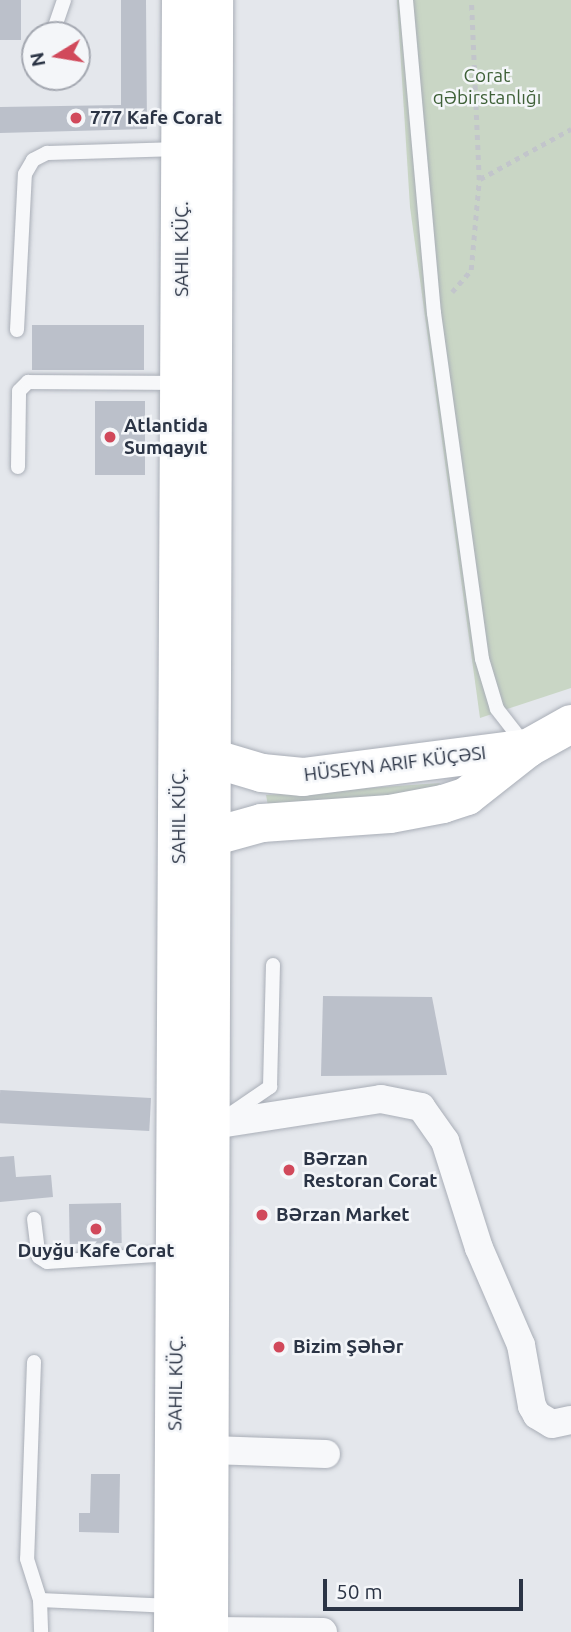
<!DOCTYPE html>
<html>
<head>
<meta charset="utf-8">
<style>
  body { margin:0 }
  #map { position:relative; width:571px; height:1632px; overflow:hidden; background:#e4e7ec; font-family:Ubuntu,sans-serif }
  div>[style] { position:absolute }
  [style*='--x'] { left:calc(var(--x)*1px); top:calc(var(--y)*1px); width:calc(var(--w)*1px); rotate:calc(var(--a)*1deg) }
  .green>* { inset:0; background:#c9d6c5 }
  .building>* { inset:0; background:#bbc0ca; transform-origin:0 0 }
  .path>* { height:4.5px; margin-top:-2.25px; transform-origin:0; background:repeating-linear-gradient(90deg,#c2c5cb 0 5px,transparent 0 10px) }
  .roads { filter:drop-shadow(0 0 2px #a9aeb7) drop-shadow(0 0 2px #a9aeb7) }
  .lane>* { height:14px; margin:-7px; padding:0 7px; transform-origin:7px; border-radius:7px; background:#f7f8fa }
  .street>* { height:28px; margin:-14px; padding:0 14px; transform-origin:14px; border-radius:14px; background:#f7f8fa }
  .secondary>* { height:38px; margin:-19px; padding:0 19px; transform-origin:19px; border-radius:19px; background:#fff }
  .primary>* { height:38px; margin:-19px; padding:0 19px; transform-origin:19px; border-radius:19px; background:#fff }
  .dots>* { width:19px; height:19px; translate:-50% -50%; box-sizing:border-box; border:4px solid #f4f6f9; border-radius:50% }
  span { translate:-50% -50%; white-space:nowrap; text-align:center; line-height:1.15; -webkit-text-stroke:5px #f4f6f9; paint-order:stroke }
  .park-label { font-size:19px; color:#3f6138 }
  .poi-label { font-size:19px; color:#2b3445; font-weight:700 }
  .left { translate:0 -50%; text-align:left }
  .street-label { font-size:19px; color:#2b3445 }
  .north { position:absolute; left:21px; top:21px; width:70px; height:70px; box-sizing:border-box; background:#f4f6f9; border:2px solid #a4a8b1; border-radius:50%; rotate:259deg; font-size:19px; font-weight:700; line-height:28px; text-align:center; color:#2b3445 }
  .north::after { content:''; display:block; margin:auto; width:24px; height:32px; background:#d1495b; clip-path:polygon(50% 0,100% 100%,50% 72%,0 100%) }
  .scale { position:absolute; left:323px; top:1579px; width:200px; height:32px; box-sizing:border-box; border:4px solid #2b3445; border-top:0; padding-left:9px; font-size:21px; line-height:24px; white-space:nowrap; color:#2b3445; -webkit-text-stroke:5px #f4f6f9; paint-order:stroke }
</style>
</head>
<body>
<div id="map">
  <div class="green">
    <div style="clip-path:polygon(397px 0,571px 0,571px 688px,480px 718px,410px 207px)"></div>
    <div style="clip-path:polygon(440px 783px,434px 792px,268px 806px,266px 795px)"></div>
  </div>
  <div class="building">
    <div style="left:0;top:0;width:21px;height:40px"></div>
    <div style="clip-path:polygon(121px 0,146px 0,147px 129px,0 133px,0 107px,121px 105px)"></div>
    <div style="left:144px;top:325px;width:45px;height:112px;rotate:90deg"></div>
    <div style="left:145px;top:401px;width:74px;height:50px;rotate:90deg"></div>
    <div style="clip-path:polygon(323px 996px,432px 997px,447px 1075px,321px 1076px)"></div>
    <div style="left:151px;top:1098px;width:33px;height:151px;rotate:93deg"></div>
    <div style="clip-path:polygon(14px 1156px,16px 1177px,51px 1175px,53px 1197px,0 1202px,0 1157px)"></div>
    <div style="left:121px;top:1203px;width:40px;height:52px;rotate:89deg"></div>
    <div style="clip-path:polygon(91px 1474px,120px 1474px,119px 1533px,79px 1532px,79px 1513px,90px 1513px)"></div>
  </div>
  <div class="path">
    <div style="--x:480;--y:179;--w:104;--a:-28.8"></div>
    <div style="--x:452;--y:292;--w:29;--a:-49"></div>
    <div style="--x:471;--y:270;--w:90;--a:-84.9"></div>
    <div style="--x:479;--y:180;--w:180;--a:-92.5"></div>
  </div>
  <div class="roads">
    <div class="lane">
      <div style="--x:406;--y:0;--w:314;--a:84.9"></div>
      <div style="--x:434;--y:313;--w:349;--a:82.1"></div>
      <div style="--x:482;--y:659;--w:52;--a:73.3"></div>
      <div style="--x:497;--y:709;--w:46;--a:52.1"></div>
      <div style="--x:52;--y:35;--w:37;--a:-71"></div>
      <div style="--x:17;--y:330;--w:156;--a:-87.1"></div>
      <div style="--x:25;--y:174;--w:16;--a:-60"></div>
      <div style="--x:33;--y:160;--w:16;--a:-27"></div>
      <div style="--x:47;--y:153;--w:133;--a:-1.7"></div>
      <div style="--x:18;--y:467;--w:76;--a:-89.2"></div>
      <div style="--x:19;--y:391;--w:13;--a:-45"></div>
      <div style="--x:28;--y:382;--w:150;--a:0.4"></div>
      <div style="--x:229;--y:1115;--w:50;--a:-34.3"></div>
      <div style="--x:270;--y:1087;--w:122;--a:-88.6"></div>
      <div style="--x:34;--y:1219;--w:38;--a:83"></div>
      <div style="--x:39;--y:1257;--w:9;--a:32"></div>
      <div style="--x:47;--y:1262;--w:125;--a:-3.7"></div>
      <div style="--x:34;--y:1362;--w:197;--a:92"></div>
      <div style="--x:27;--y:1559;--w:43;--a:72.4"></div>
      <div style="--x:40;--y:1600;--w:132;--a:2.6"></div>
      <div style="--x:40;--y:1600;--w:32;--a:88"></div>
    </div>
    <div class="street">
      <div style="--x:213;--y:1125;--w:170;--a:-8.8"></div>
      <div style="--x:381;--y:1099;--w:41;--a:11.3"></div>
      <div style="--x:421;--y:1107;--w:42;--a:54.8"></div>
      <div style="--x:445;--y:1141;--w:112;--a:72.4"></div>
      <div style="--x:479;--y:1248;--w:106;--a:66.6"></div>
      <div style="--x:521;--y:1345;--w:62;--a:79.8"></div>
      <div style="--x:532;--y:1406;--w:10;--a:61"></div>
      <div style="--x:537;--y:1415;--w:17;--a:31"></div>
      <div style="--x:552;--y:1424;--w:19;--a:-12"></div>
      <div style="--x:211;--y:1450;--w:115;--a:2"></div>
      <div style="--x:209;--y:1631;--w:114;--a:0.5"></div>
    </div>
    <div class="secondary">
      <div style="--x:180;--y:759;--w:35;--a:0"></div>
      <div style="--x:215;--y:759;--w:49;--a:16.6"></div>
      <div style="--x:262;--y:773;--w:41;--a:5.6"></div>
      <div style="--x:303;--y:777;--w:227;--a:-7.3"></div>
      <div style="--x:181;--y:836;--w:34;--a:0"></div>
      <div style="--x:215;--y:836;--w:49;--a:-15.5"></div>
      <div style="--x:262;--y:823;--w:128;--a:-4"></div>
      <div style="--x:390;--y:814;--w:54;--a:-10.7"></div>
      <div style="--x:443;--y:804;--w:25;--a:-18"></div>
      <div style="--x:467;--y:796;--w:78;--a:-38.2"></div>
      <div style="--x:528;--y:748;--w:49;--a:-29.2"></div>
    </div>
    <div class="primary">
      <div style="--x:173;--y:1632;--w:1632;--a:-89.72"></div>
      <div style="--x:209;--y:1632;--w:1632;--a:-89.82"></div>
    </div>
  </div>
  <div class="dots">
    <div style="left:76px;top:118px;background:#d1495b"></div>
    <div style="left:110px;top:437px;background:#d1495b"></div>
    <div style="left:289px;top:1170px;background:#d1495b"></div>
    <div style="left:262px;top:1215px;background:#d1495b"></div>
    <div style="left:96px;top:1229px;background:#d1495b"></div>
    <div style="left:279px;top:1347px;background:#d1495b"></div>
  </div>
  <div class="park-label">
    <span style="left:487px;top:87px">Corat<br>qəbirstanlığı</span>
  </div>
  <div class="poi-label">
    <span class="left" style="left:90px;top:118px">777 Kafe Corat</span>
    <span class="left" style="left:124px;top:437px">Atlantida<br>Sumqayıt</span>
    <span class="left" style="left:303px;top:1170px">Bərzan<br>Restoran Corat</span>
    <span class="left" style="left:276px;top:1215px">Bərzan Market</span>
    <span style="left:96px;top:1251px">Duyğu Kafe Corat</span>
    <span class="left" style="left:293px;top:1347px">Bizim Şəhər</span>
  </div>
  <div class="street-label">
    <span style="left:182px;top:249px;rotate:-90deg">SAHIL KÜÇ.</span>
    <span style="left:395px;top:764px;rotate:-7deg">HÜSEYN ARIF KÜÇƏSI</span>
    <span style="left:179px;top:816px;rotate:-90deg">SAHIL KÜÇ.</span>
    <span style="left:176px;top:1383px;rotate:-89deg">SAHIL KÜÇ.</span>
  </div>
  <div class="north">N</div>
  <div class="scale">50 m</div>
</div>
</body>
</html>
